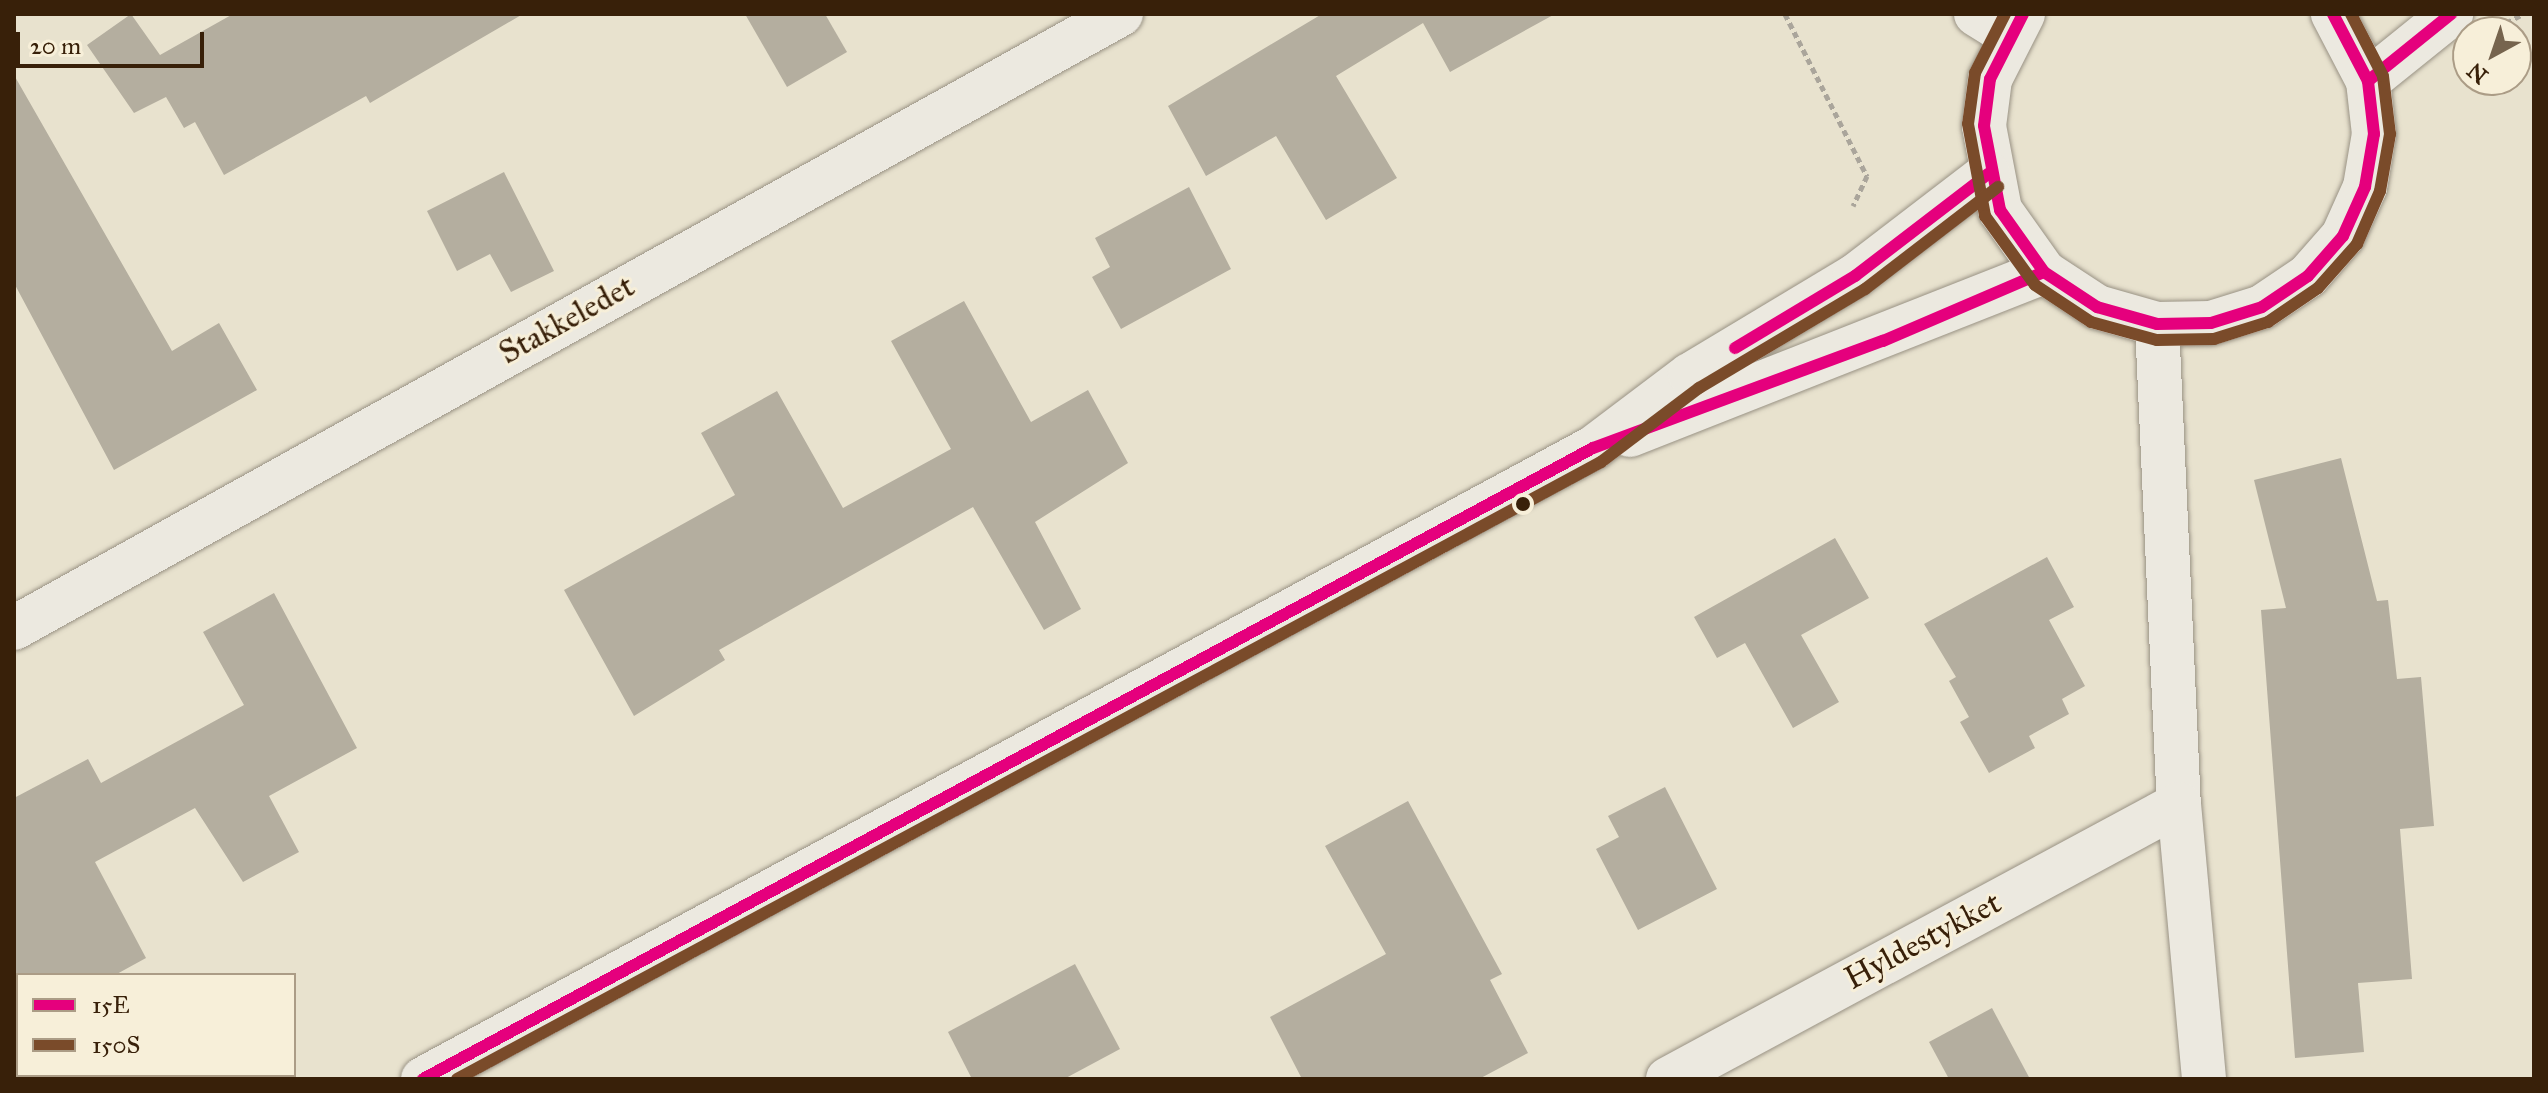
<!DOCTYPE html>
<html>
<head>
<meta charset="utf-8">
<style>
  body { margin:0 }
  #map { position:relative; width:2548px; height:1093px; overflow:hidden; background:#e8e2ce; font-family:"IM FELL Great Primer",serif }
  div>[style] { position:absolute }
  [style*='--x'] { left:calc(var(--x)*1px); top:calc(var(--y)*1px); width:calc(var(--w)*1px); rotate:calc(var(--a)*1deg) }
  .building>* { inset:0; background:#b4ae9f }
  .path>* { height:5px; margin-top:-2.5px; transform-origin:0; background:repeating-linear-gradient(90deg,#aaa59b 0 6px,transparent 0 10px) }
  .roads { filter:drop-shadow(0 0 2px #999284) drop-shadow(0 0 2px #999284) }
  .minor>* { height:44px; margin:-22px; padding:0 22px; transform-origin:22px; border-radius:22px; background:#ece9e0 }
  .secondary>* { height:44px; margin:-22px; padding:0 22px; transform-origin:22px; border-radius:22px; background:#ece9e0 }
  .bus-1>* { height:12px; margin:-6px; padding:0 6px; transform-origin:6px; border-radius:6px; background:#e5007d }
  .bus-2>* { height:12px; margin:-6px; padding:0 6px; transform-origin:6px; border-radius:6px; background:#7a4b2a }
  .dots>* { width:22px; height:22px; translate:-50% -50%; box-sizing:border-box; border:4px solid #f7efd9; border-radius:50% }
  span { translate:-50% -50%; white-space:nowrap; text-align:center; line-height:1.15; -webkit-text-stroke:6px #f7efd9; paint-order:stroke }
  .street-label { font-size:32px; color:#382009 }
  .frame { position:absolute; inset:0; border:16px solid #382009; pointer-events:none }
  .legend { position:absolute; left:16px; top:973px; width:280px; height:104px; box-sizing:border-box; background:#f7efd9; border:2px solid #ab9c86; margin:0; padding:10px 14px; list-style:none; font-size:24px; color:#382009 }
  .legend li { display:flex; align-items:center; gap:16px; height:40px }
  .legend b { width:40px; border:2px solid #ab9c86 }
  .north { position:absolute; left:2452px; top:16px; width:80px; height:80px; box-sizing:border-box; background:#f7efd9; border:2px solid #ab9c86; border-radius:50%; rotate:220deg; font-size:22px; font-weight:700; line-height:32px; text-align:center; color:#382009 }
  .north::after { content:''; display:block; margin:auto; width:28px; height:36px; background:#76644e; clip-path:polygon(50% 0,100% 100%,50% 72%,0 100%) }
  .scale { position:absolute; left:16px; top:32px; width:188px; height:36px; box-sizing:border-box; border:4px solid #382009; border-top:0; padding-left:10px; font-size:24px; line-height:28px; white-space:nowrap; color:#382009; -webkit-text-stroke:6px #f7efd9; paint-order:stroke }
</style>
</head>
<body>
<div id="map">
  <div class="building">
    <div style="clip-path:polygon(131px 14px,160px 55px,233px 14px,523px 14px,370px 103px,366px 96px,224px 175px,195px 122px,184px 128px,166px 97px,134px 113px,87px 45px)"></div>
    <div style="clip-path:polygon(745px 14px,825px 14px,847px 52px,787px 87px)"></div>
    <div style="clip-path:polygon(1322px 14px,1555px 14px,1450px 72px,1423px 23px,1336px 76px,1397px 178px,1326px 220px,1276px 136px,1206px 176px,1168px 106px)"></div>
    <div style="clip-path:polygon(14px 75px,172px 351px,219px 323px,257px 390px,114px 470px,14px 283px)"></div>
    <div style="clip-path:polygon(504px 172px,554px 271px,511px 292px,490px 254px,457px 271px,427px 211px)"></div>
    <div style="clip-path:polygon(1189px 187px,1231px 269px,1121px 329px,1092px 277px,1110px 267px,1095px 238px)"></div>
    <div style="clip-path:polygon(964px 301px,1031px 422px,1088px 390px,1128px 463px,1035px 522px,1081px 609px,1044px 630px,973px 507px,719px 650px,725px 660px,634px 716px,564px 590px,735px 495px,701px 433px,777px 391px,843px 508px,951px 449px,891px 341px)"></div>
    <div style="clip-path:polygon(2341px 458px,2377px 601px,2388px 600px,2397px 679px,2421px 677px,2434px 826px,2400px 829px,2412px 979px,2358px 983px,2364px 1052px,2295px 1058px,2261px 610px,2286px 608px,2254px 480px)"></div>
    <div style="clip-path:polygon(1835px 538px,1869px 598px,1801px 635px,1839px 702px,1793px 728px,1745px 643px,1717px 658px,1694px 617px)"></div>
    <div style="clip-path:polygon(2047px 557px,2074px 607px,2049px 620px,2085px 686px,2062px 699px,2069px 714px,2029px 736px,2035px 748px,1989px 773px,1960px 722px,1969px 717px,1949px 681px,1956px 677px,1924px 624px)"></div>
    <div style="clip-path:polygon(274px 593px,357px 748px,269px 796px,299px 852px,243px 882px,195px 808px,95px 862px,146px 958px,115px 975px,14px 975px,14px 798px,88px 759px,101px 783px,244px 705px,203px 632px)"></div>
    <div style="clip-path:polygon(1665px 787px,1717px 889px,1638px 930px,1596px 849px,1619px 837px,1608px 816px)"></div>
    <div style="clip-path:polygon(1408px 801px,1502px 974px,1490px 980px,1528px 1053px,1479px 1079px,1302px 1079px,1270px 1017px,1386px 954px,1325px 846px)"></div>
    <div style="clip-path:polygon(1075px 964px,1120px 1049px,1064px 1079px,972px 1079px,948px 1032px)"></div>
    <div style="clip-path:polygon(1992px 1008px,2030px 1079px,1949px 1079px,1929px 1042px)"></div>
  </div>
  <div class="path">
    <div style="--x:1785;--y:14;--w:182;--a:63.2"></div>
    <div style="--x:1867;--y:176;--w:33;--a:115"></div>
    <div style="--x:2506;--y:23;--w:19;--a:-28"></div>
  </div>
  <div class="roads">
    <div class="minor">
      <div style="--x:1976;--y:14;--w:39;--a:32"></div>
      <div style="--x:2157;--y:324;--w:481;--a:87.4"></div>
      <div style="--x:2179;--y:804;--w:276;--a:84.8"></div>
      <div style="--x:14;--y:628;--w:1266;--a:-29.02"></div>
      <div style="--x:1668;--y:1079;--w:580;--a:-28.29"></div>
    </div>
    <div class="secondary">
      <div style="--x:2023;--y:14;--w:73;--a:116.9"></div>
      <div style="--x:1990;--y:79;--w:47;--a:97.3"></div>
      <div style="--x:1984;--y:126;--w:86;--a:79.2"></div>
      <div style="--x:2000;--y:210;--w:76;--a:54.6"></div>
      <div style="--x:2044;--y:272;--w:64;--a:33.4"></div>
      <div style="--x:2097;--y:307;--w:62;--a:15.8"></div>
      <div style="--x:2157;--y:324;--w:54;--a:-1.1"></div>
      <div style="--x:2211;--y:323;--w:53;--a:-17.4"></div>
      <div style="--x:2262;--y:307;--w:55;--a:-34"></div>
      <div style="--x:2308;--y:276;--w:53;--a:-48.8"></div>
      <div style="--x:2343;--y:236;--w:54;--a:-65.8"></div>
      <div style="--x:2365;--y:187;--w:54;--a:-80.4"></div>
      <div style="--x:2374;--y:134;--w:53;--a:-96.5"></div>
      <div style="--x:2368;--y:81;--w:76;--a:-117.6"></div>
      <div style="--x:2368;--y:81;--w:107;--a:-38.9"></div>
      <div style="--x:1630;--y:435;--w:445;--a:-21.5"></div>
      <div style="--x:423;--y:1079;--w:1329;--a:-28.34"></div>
      <div style="--x:1593;--y:448;--w:121;--a:-37"></div>
      <div style="--x:1690;--y:375;--w:192;--a:-31"></div>
      <div style="--x:1855;--y:276;--w:168;--a:-37.5"></div>
    </div>
  </div>
  <div class="bus-1">
    <div style="--x:2023;--y:14;--w:73;--a:116.9"></div>
    <div style="--x:1990;--y:79;--w:47;--a:97.3"></div>
    <div style="--x:1984;--y:126;--w:86;--a:79.2"></div>
    <div style="--x:2000;--y:210;--w:76;--a:54.6"></div>
    <div style="--x:2044;--y:272;--w:64;--a:33.4"></div>
    <div style="--x:2097;--y:307;--w:62;--a:15.8"></div>
    <div style="--x:2157;--y:324;--w:54;--a:-1.1"></div>
    <div style="--x:2211;--y:323;--w:53;--a:-17.4"></div>
    <div style="--x:2262;--y:307;--w:55;--a:-34"></div>
    <div style="--x:2308;--y:276;--w:53;--a:-48.8"></div>
    <div style="--x:2343;--y:236;--w:54;--a:-65.8"></div>
    <div style="--x:2365;--y:187;--w:54;--a:-80.4"></div>
    <div style="--x:2374;--y:134;--w:53;--a:-96.5"></div>
    <div style="--x:2368;--y:81;--w:76;--a:-117.6"></div>
    <div style="--x:2368;--y:81;--w:107;--a:-38.9"></div>
    <div style="--x:1735;--y:348;--w:140;--a:-31"></div>
    <div style="--x:1855;--y:276;--w:168;--a:-37.5"></div>
    <div style="--x:423;--y:1079;--w:1329;--a:-28.34"></div>
    <div style="--x:1593;--y:448;--w:309;--a:-20.3"></div>
    <div style="--x:1883;--y:341;--w:175;--a:-23.2"></div>
  </div>
  <div class="bus-2">
    <div style="--x:2005;--y:14;--w:66;--a:117"></div>
    <div style="--x:1975;--y:73;--w:51;--a:97.8"></div>
    <div style="--x:1968;--y:124;--w:94;--a:79.5"></div>
    <div style="--x:1985;--y:216;--w:85;--a:54.1"></div>
    <div style="--x:2035;--y:285;--w:67;--a:33.5"></div>
    <div style="--x:2091;--y:322;--w:68;--a:15.3"></div>
    <div style="--x:2157;--y:340;--w:57;--a:-1"></div>
    <div style="--x:2214;--y:339;--w:57;--a:-17.5"></div>
    <div style="--x:2268;--y:322;--w:60;--a:-34.2"></div>
    <div style="--x:2318;--y:288;--w:59;--a:-48.4"></div>
    <div style="--x:2357;--y:244;--w:58;--a:-66.5"></div>
    <div style="--x:2380;--y:191;--w:58;--a:-80"></div>
    <div style="--x:2390;--y:134;--w:58;--a:-96.9"></div>
    <div style="--x:2383;--y:76;--w:70;--a:-117.3"></div>
    <div style="--x:457;--y:1079;--w:1300;--a:-28.34"></div>
    <div style="--x:1601;--y:462;--w:123;--a:-37.1"></div>
    <div style="--x:1699;--y:388;--w:193;--a:-30.8"></div>
    <div style="--x:1865;--y:289;--w:168;--a:-37.5"></div>
  </div>
  <div class="dots">
    <div style="left:1523px;top:504px;background:#382009"></div>
  </div>
  <div class="street-label">
    <span style="left:567px;top:320px;rotate:-29deg">Stakkeledet</span>
    <span style="left:1923px;top:941px;rotate:-28deg">Hyldestykket</span>
  </div>
  <div class="frame"></div>
  <ul class="legend">
  <li><b style="height:10px;background:#e5007d"></b>15E</li>
  <li><b style="height:10px;background:#7a4b2a"></b>150S</li>
  </ul>
  <div class="north">N</div>
  <div class="scale">20 m</div>
</div>
</body>
</html>
